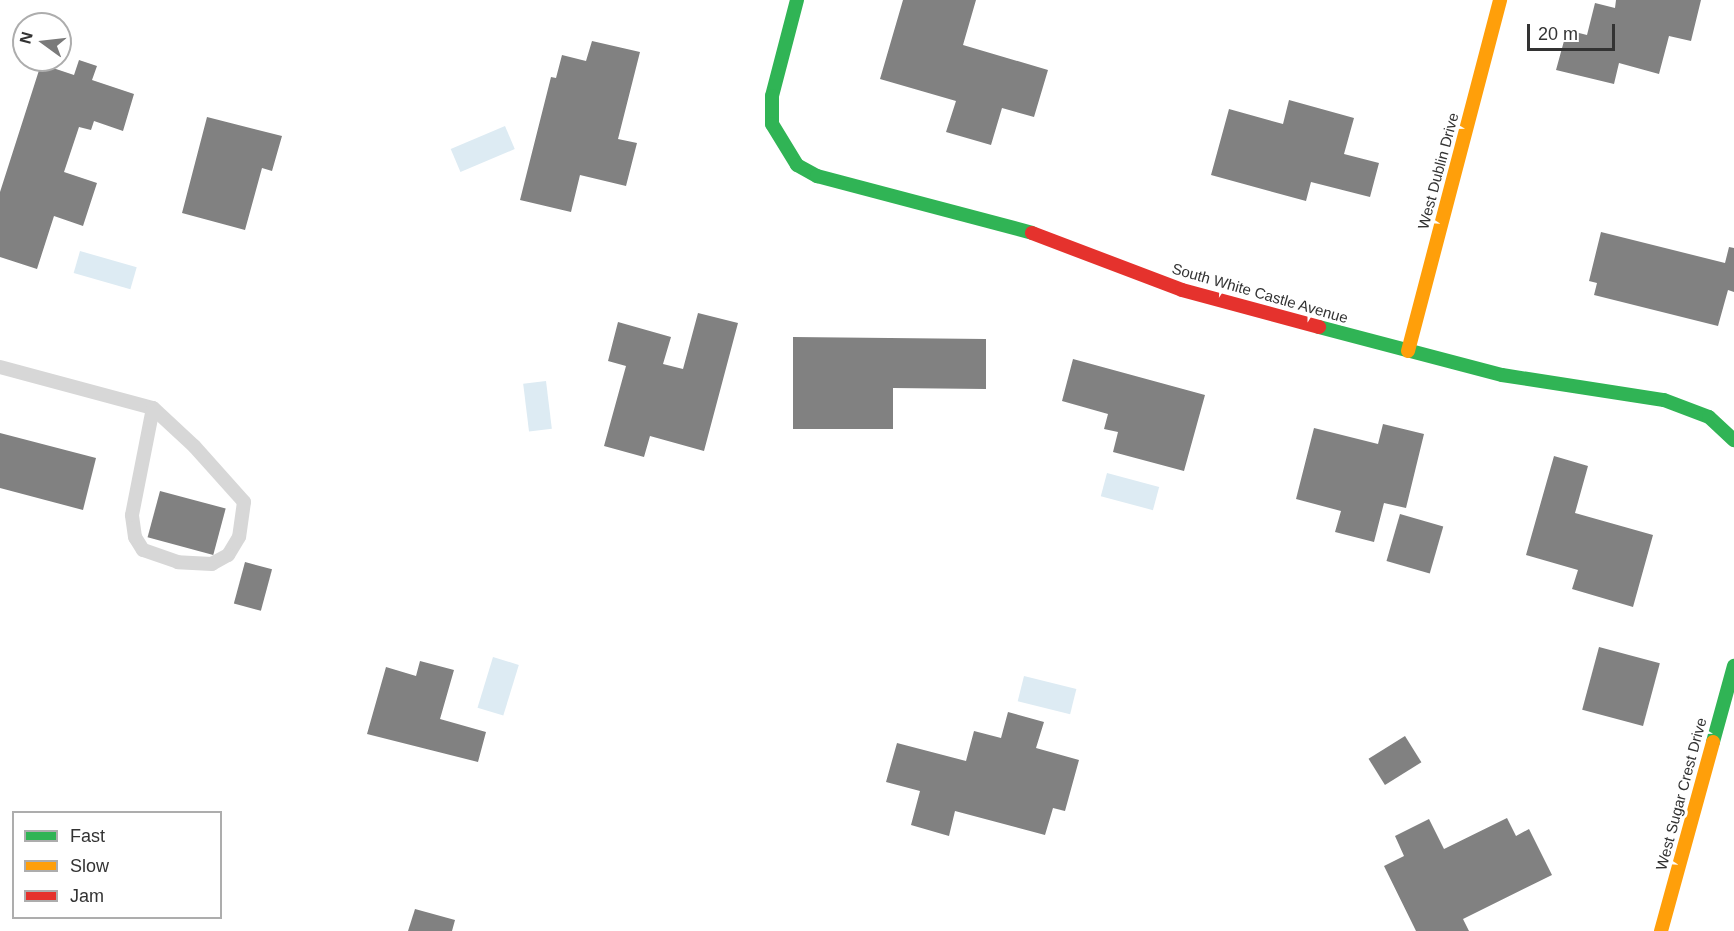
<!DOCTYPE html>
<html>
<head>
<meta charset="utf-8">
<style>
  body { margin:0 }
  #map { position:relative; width:1734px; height:931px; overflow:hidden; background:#fff; font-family:Helvetica,sans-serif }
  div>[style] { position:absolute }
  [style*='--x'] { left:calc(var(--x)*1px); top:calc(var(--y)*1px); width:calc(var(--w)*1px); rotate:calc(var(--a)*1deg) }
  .water>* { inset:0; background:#ddebf3; transform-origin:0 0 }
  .building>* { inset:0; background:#818181; transform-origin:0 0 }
  .lane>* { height:14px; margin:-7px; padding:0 7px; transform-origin:7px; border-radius:7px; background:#d7d7d7 }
  .fast>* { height:14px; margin:-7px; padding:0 7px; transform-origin:7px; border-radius:7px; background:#30b455 }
  .slow>* { height:14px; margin:-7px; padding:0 7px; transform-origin:7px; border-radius:7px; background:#ff9f0a }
  .jam>* { height:14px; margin:-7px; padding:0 7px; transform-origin:7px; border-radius:7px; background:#e5322d }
  span { translate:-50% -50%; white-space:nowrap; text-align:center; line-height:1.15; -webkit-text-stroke:6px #fff; paint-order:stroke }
  .street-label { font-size:15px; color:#333 }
  .legend { position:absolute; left:12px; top:811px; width:210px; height:108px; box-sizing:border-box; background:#fff; border:2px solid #adadad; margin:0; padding:8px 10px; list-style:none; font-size:18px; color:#333 }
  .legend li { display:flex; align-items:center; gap:12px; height:30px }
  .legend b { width:30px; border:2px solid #adadad }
  .north { position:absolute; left:12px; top:12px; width:60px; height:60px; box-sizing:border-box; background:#fff; border:2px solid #adadad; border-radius:50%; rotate:285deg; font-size:16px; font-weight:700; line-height:24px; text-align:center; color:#333 }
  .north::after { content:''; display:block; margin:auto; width:21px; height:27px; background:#7a7a7a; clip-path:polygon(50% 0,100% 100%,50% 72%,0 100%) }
  .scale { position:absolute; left:1527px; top:24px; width:88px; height:27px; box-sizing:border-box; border:3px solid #333; border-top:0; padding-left:8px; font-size:18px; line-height:21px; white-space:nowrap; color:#333; -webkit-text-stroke:4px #fff; paint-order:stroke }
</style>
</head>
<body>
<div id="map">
  <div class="water">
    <div style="left:505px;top:126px;width:25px;height:59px;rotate:67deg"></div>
    <div style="left:80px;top:251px;width:59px;height:23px;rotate:16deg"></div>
    <div style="left:546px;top:381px;width:48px;height:23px;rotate:83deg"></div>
    <div style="left:1107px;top:473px;width:54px;height:24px;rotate:15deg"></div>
    <div style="left:493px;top:657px;width:27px;height:53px;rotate:17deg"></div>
    <div style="left:1024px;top:676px;width:54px;height:26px;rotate:14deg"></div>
  </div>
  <div class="building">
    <div style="clip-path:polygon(903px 0,976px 0,963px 45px,1048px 70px,1034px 117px,1002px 108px,991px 145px,946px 132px,956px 101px,880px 79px)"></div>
    <div style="clip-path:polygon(1616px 0,1701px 0,1691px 41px,1669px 36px,1659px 74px,1619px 63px,1614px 84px,1556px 70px,1567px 30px,1587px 35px,1595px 3px,1615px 8px)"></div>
    <div style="clip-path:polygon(592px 41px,640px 52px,618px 139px,637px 143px,626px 186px,580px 175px,571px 212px,520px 200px,551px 77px,556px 78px,562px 55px,586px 61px)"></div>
    <div style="clip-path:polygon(79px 60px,97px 66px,92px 80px,134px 94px,123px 131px,94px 121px,91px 130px,79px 127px,64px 172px,97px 183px,83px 226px,54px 216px,37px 269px,0 257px,0 192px,41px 64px,74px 75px)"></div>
    <div style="clip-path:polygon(1289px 100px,1354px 118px,1344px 154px,1379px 163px,1370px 197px,1311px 182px,1306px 201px,1211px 175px,1229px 109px,1283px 124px)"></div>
    <div style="clip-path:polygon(207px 117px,282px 136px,272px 171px,262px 168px,245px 230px,182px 213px)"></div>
    <div style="clip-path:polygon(1601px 232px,1725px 263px,1729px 247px,1734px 248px,1734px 292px,1728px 290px,1718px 326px,1594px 295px,1597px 283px,1589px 281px)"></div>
    <div style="clip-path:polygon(698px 313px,738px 323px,704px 451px,650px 436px,644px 457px,604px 446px,626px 366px,608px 361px,618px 322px,671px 337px,663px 364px,683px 369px)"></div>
    <div style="clip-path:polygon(793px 337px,986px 339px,986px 389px,893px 388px,893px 429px,793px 429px)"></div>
    <div style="clip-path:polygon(1073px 359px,1205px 395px,1184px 471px,1113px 452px,1118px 432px,1104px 429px,1108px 414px,1062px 401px)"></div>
    <div style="clip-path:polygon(1383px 424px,1424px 434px,1406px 508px,1384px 503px,1374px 542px,1335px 532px,1341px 511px,1296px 499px,1314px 428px,1378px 444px)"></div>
    <div style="clip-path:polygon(0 433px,96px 458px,83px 510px,0 488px)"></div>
    <div style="clip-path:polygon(1554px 456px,1588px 466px,1575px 513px,1653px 535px,1633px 607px,1572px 589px,1578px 570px,1526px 555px)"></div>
    <div style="left:160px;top:491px;width:68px;height:48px;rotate:15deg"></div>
    <div style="left:1400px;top:514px;width:45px;height:49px;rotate:16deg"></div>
    <div style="left:245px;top:562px;width:28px;height:43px;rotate:15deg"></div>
    <div style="left:1599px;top:647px;width:63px;height:65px;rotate:15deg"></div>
    <div style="clip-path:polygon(420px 661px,454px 670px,440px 719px,486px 732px,478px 762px,367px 734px,386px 667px,416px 676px)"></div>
    <div style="clip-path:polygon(1008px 712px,1044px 722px,1036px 748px,1079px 760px,1065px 811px,1053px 808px,1045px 835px,955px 811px,949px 836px,911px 825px,920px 791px,886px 782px,897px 743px,966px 761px,974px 731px,1001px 738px)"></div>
    <div style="left:1405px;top:736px;width:31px;height:43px;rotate:58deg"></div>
    <div style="clip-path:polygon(1507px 818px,1516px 836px,1529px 829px,1552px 875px,1463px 919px,1469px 931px,1416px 931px,1384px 866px,1404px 856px,1395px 836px,1429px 819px,1444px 849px)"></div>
    <div style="clip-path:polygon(415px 909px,455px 920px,452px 931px,408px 931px)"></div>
  </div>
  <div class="lane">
    <div style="--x:0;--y:367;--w:158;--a:15"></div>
    <div style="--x:153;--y:408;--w:56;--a:42.8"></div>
    <div style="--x:194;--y:446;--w:75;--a:48.2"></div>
    <div style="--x:244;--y:502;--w:35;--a:98"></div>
    <div style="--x:239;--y:537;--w:21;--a:121"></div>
    <div style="--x:228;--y:555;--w:18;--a:151"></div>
    <div style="--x:212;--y:564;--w:34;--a:-177"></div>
    <div style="--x:178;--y:562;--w:37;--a:-161"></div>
    <div style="--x:143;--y:550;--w:15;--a:-122"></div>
    <div style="--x:135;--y:537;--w:22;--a:-98"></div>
    <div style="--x:132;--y:515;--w:109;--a:-78.9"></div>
  </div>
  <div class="fast">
    <div style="--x:797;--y:0;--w:99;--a:104.6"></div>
    <div style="--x:772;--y:96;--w:28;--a:90"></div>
    <div style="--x:772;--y:124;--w:48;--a:58.6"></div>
    <div style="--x:797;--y:165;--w:23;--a:29"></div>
    <div style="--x:817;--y:176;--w:222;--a:14.8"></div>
    <div style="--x:1319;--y:327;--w:189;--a:14.7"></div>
    <div style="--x:1502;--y:375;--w:164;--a:8.8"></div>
    <div style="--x:1664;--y:400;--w:48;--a:20.7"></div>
    <div style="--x:1709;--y:417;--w:34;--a:43"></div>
    <div style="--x:1713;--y:742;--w:79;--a:-74.6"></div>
  </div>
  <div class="slow">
    <div style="--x:1408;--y:351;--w:363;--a:-75.3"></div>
    <div style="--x:1661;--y:931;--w:196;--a:-74.6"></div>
  </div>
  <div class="jam">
    <div style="--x:1032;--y:233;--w:160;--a:20.8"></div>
    <div style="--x:1182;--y:290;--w:142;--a:15.1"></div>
  </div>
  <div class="street-label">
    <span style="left:1438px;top:171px;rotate:-75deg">West Dublin Drive</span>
    <span style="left:1260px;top:293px;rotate:16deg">South White Castle Avenue</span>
    <span style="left:1681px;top:794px;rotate:-75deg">West Sugar Crest Drive</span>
  </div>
  <ul class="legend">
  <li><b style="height:8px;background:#30b455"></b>Fast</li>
  <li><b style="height:8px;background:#ff9f0a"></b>Slow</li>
  <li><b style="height:8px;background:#e5322d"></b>Jam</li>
  </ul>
  <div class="north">N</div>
  <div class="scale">20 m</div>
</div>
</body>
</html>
